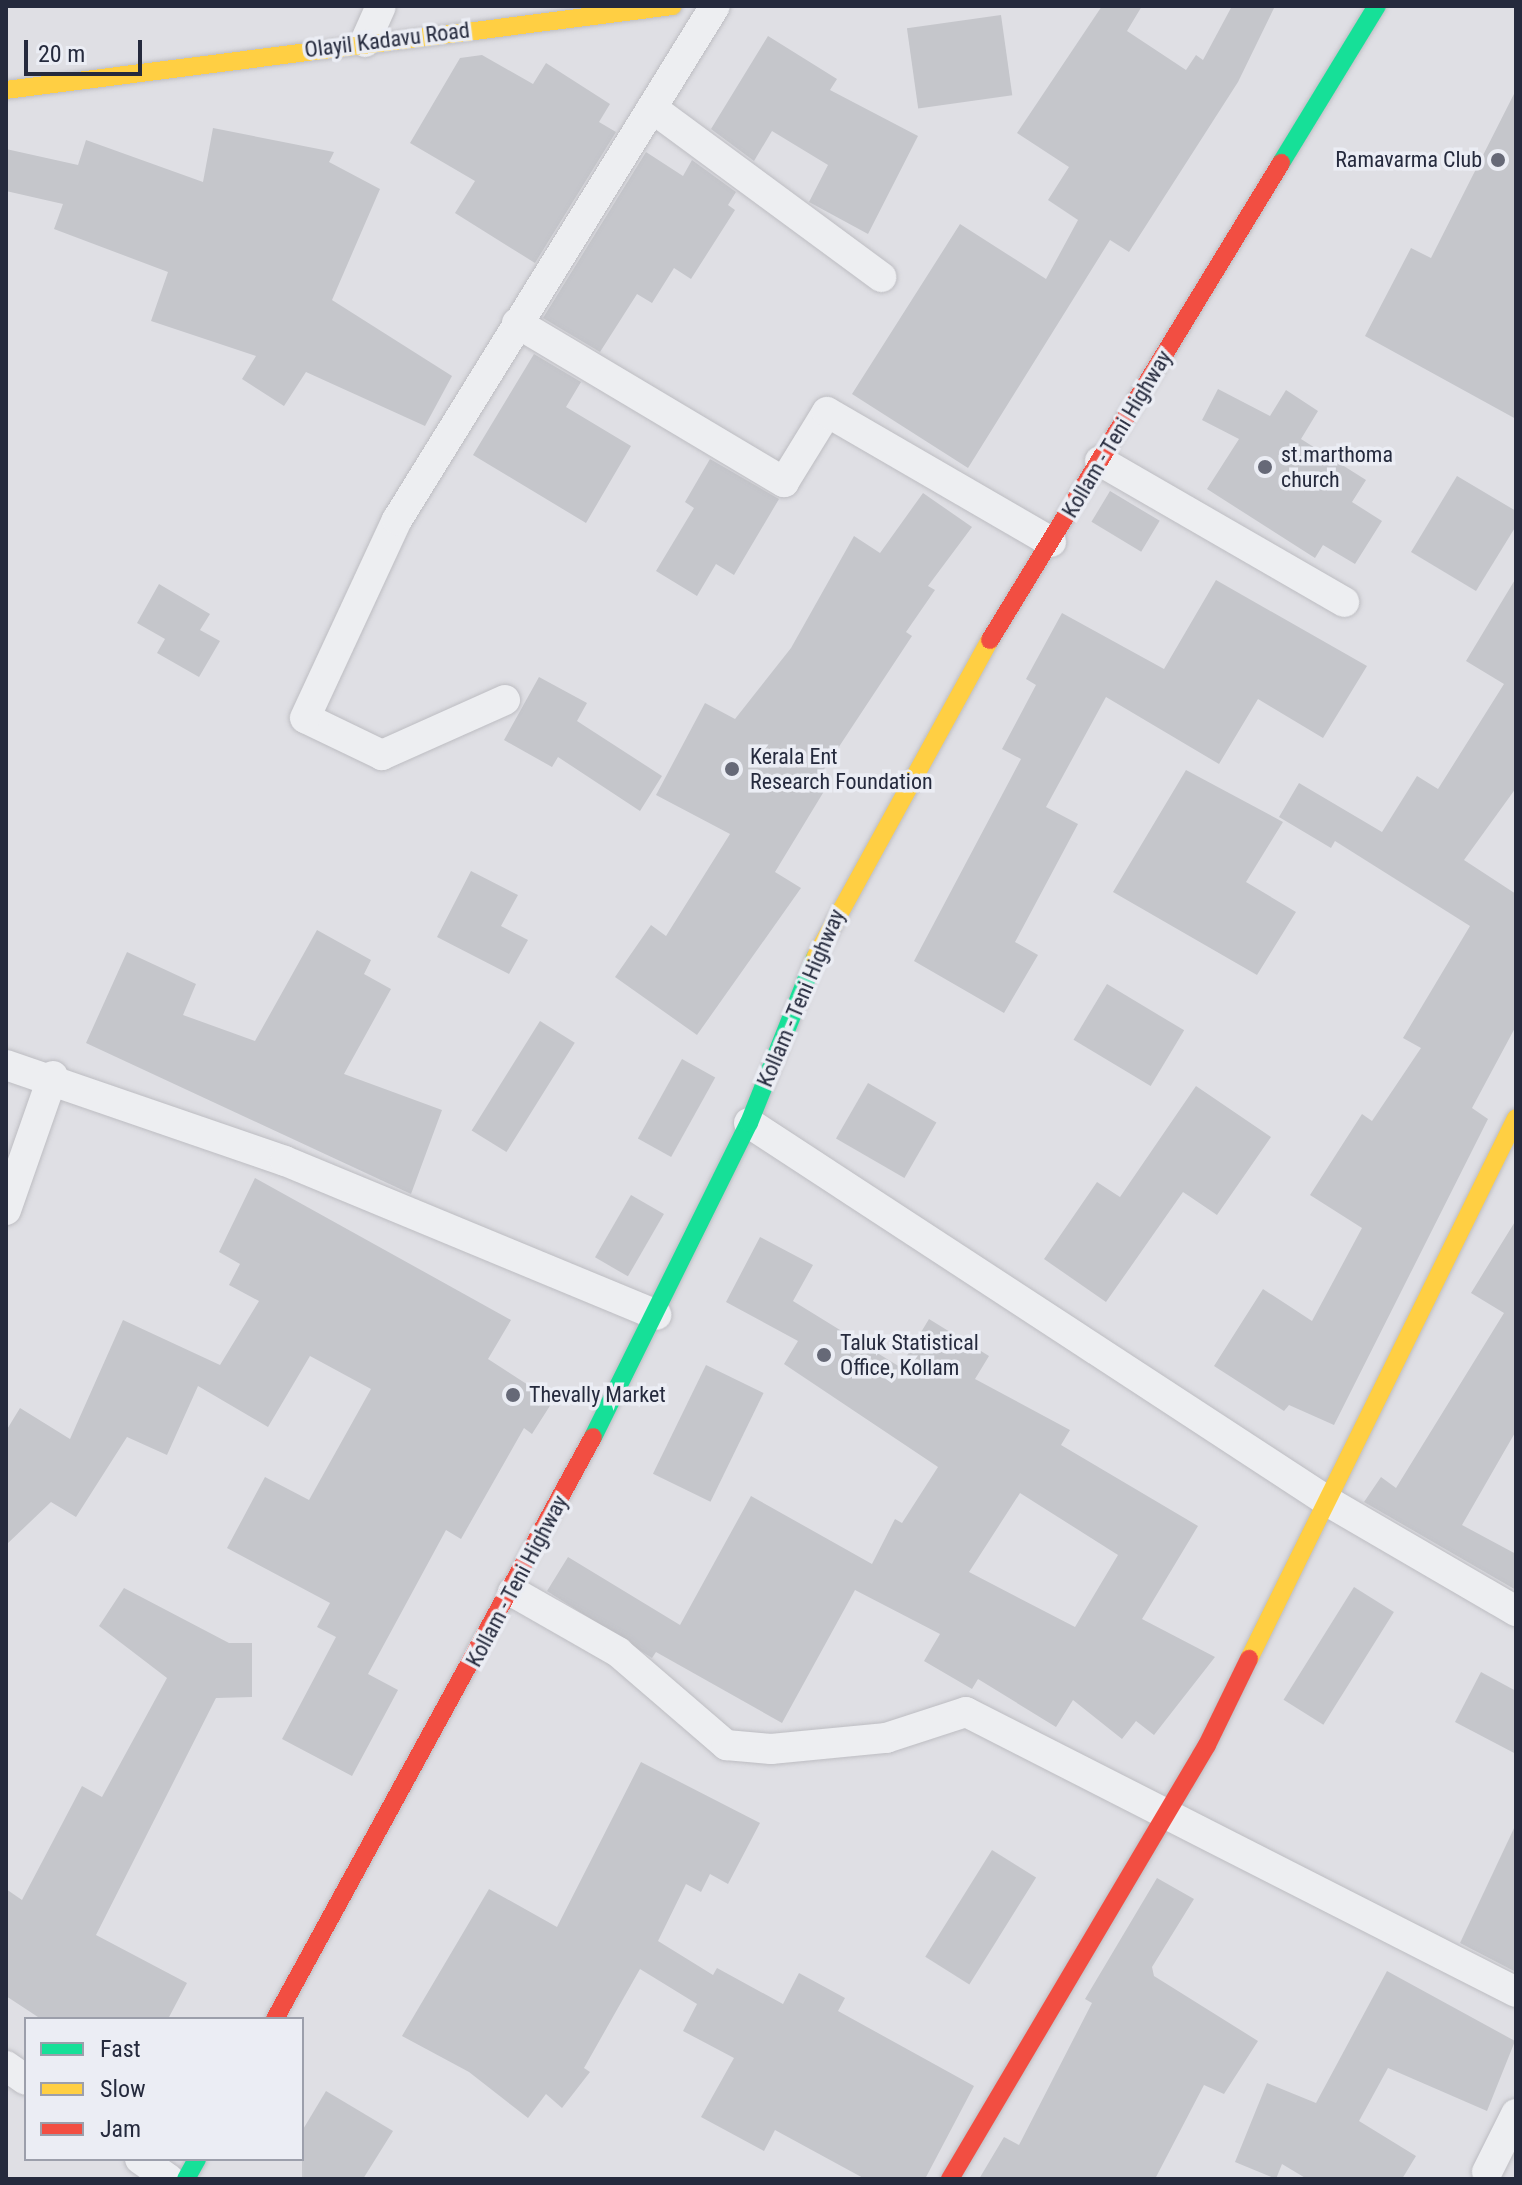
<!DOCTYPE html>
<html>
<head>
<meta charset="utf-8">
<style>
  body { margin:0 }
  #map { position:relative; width:1522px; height:2185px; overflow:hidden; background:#dfdfe4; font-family:"Roboto Condensed",sans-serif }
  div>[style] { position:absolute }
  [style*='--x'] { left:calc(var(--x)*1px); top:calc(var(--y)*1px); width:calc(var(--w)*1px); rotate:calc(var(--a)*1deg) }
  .building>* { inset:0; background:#c5c6cb; transform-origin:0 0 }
  .roads { filter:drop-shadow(0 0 2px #bdbdc2) drop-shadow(0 0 2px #bdbdc2) }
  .street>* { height:30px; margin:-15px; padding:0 15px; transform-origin:15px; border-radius:15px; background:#edeef1 }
  .fast>* { height:18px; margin:-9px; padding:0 9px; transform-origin:9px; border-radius:9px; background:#16e098 }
  .slow>* { height:18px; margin:-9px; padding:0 9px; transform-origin:9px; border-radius:9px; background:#ffcf43 }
  .jam>* { height:18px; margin:-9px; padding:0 9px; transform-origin:9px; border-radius:9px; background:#f24e42 }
  .dots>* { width:22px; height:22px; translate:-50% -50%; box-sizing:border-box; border:4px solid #ebedf4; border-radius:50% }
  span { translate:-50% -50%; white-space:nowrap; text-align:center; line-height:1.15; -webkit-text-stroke:7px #ebedf4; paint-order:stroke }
  .street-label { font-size:22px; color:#252a3d }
  .poi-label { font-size:22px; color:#252a3d }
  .right { translate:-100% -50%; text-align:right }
  .left { translate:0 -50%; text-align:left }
  .frame { position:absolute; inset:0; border:8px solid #252a3d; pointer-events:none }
  .legend { position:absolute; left:24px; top:2017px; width:280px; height:144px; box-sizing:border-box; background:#ebedf4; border:2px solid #9c9fab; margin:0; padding:10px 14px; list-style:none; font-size:24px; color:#252a3d }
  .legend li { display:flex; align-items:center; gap:16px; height:40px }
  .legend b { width:40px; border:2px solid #9c9fab }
  .scale { position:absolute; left:24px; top:40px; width:118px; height:36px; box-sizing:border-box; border:4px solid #252a3d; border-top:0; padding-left:10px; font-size:24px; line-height:28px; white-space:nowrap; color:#252a3d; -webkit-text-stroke:6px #ebedf4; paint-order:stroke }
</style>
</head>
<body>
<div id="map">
  <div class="building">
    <div style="clip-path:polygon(1102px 6px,1142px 6px,1127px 31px,1186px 70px,1196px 55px,1203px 60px,1232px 6px,1275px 6px,1238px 82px,1129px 252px,1110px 240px,968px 468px,852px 394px,960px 224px,1046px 279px,1078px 220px,1048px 200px,1069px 167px,1017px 133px)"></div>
    <div style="left:1001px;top:15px;width:81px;height:95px;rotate:82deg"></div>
    <div style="clip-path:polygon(768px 36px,837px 79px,830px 90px,918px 136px,868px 234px,809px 202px,828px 165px,772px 131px,754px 161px,711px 129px)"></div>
    <div style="clip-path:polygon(482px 55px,533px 84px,546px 63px,610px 104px,599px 122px,616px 132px,535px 263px,455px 213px,475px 181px,410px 143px,460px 58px)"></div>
    <div style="clip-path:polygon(1516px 90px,1516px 419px,1365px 336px,1411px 248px,1431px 258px)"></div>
    <div style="clip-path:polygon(213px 128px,334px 152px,329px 162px,380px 189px,332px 300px,452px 376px,425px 426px,306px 372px,284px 406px,242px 379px,256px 356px,151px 321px,168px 272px,54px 229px,63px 204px,6px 191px,6px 149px,78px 165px,86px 140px,203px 182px)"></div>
    <div style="clip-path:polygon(646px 152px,683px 176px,692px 160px,736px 192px,728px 205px,735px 210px,691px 279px,674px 268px,652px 303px,637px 294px,600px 352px,543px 318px)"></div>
    <div style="clip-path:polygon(534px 354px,581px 382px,566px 407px,631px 446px,586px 523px,473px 455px)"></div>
    <div style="clip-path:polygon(1218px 389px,1270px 416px,1286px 390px,1318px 411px,1301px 439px,1366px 480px,1352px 502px,1382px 521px,1355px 564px,1323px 545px,1315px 558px,1207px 489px,1239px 439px,1202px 420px)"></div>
    <div style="clip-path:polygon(710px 459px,779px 499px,734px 575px,716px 564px,697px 596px,656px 571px,694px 508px,685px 502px)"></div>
    <div style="clip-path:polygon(1457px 476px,1516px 511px,1516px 526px,1476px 591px,1411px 552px)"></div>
    <div style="left:1110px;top:491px;width:58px;height:36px;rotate:31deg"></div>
    <div style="clip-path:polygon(923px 493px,972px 527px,928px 586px,935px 590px,906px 632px,912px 636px,819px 777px,829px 783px,775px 872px,801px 888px,697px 1035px,615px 977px,651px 925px,666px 936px,730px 834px,656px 795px,705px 703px,735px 719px,791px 648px,854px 536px,880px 553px)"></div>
    <div style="clip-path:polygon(1516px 578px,1516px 788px,1464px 860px,1516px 894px,1516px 1026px,1472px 1108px,1488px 1119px,1334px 1425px,1289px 1405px,1284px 1411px,1214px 1366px,1263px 1289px,1312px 1321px,1362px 1228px,1310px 1195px,1362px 1114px,1372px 1121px,1421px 1048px,1403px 1038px,1470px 926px,1335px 841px,1331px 848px,1279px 817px,1299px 783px,1382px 832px,1417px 776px,1438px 789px,1504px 684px,1466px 661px)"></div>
    <div style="clip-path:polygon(1216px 580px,1367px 666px,1323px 738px,1258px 699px,1219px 764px,1106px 697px,1046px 807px,1078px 824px,1015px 942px,1038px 955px,1004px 1013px,914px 961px,1021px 759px,1002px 749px,1036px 685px,1026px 679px,1062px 613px,1164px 669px)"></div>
    <div style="clip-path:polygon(159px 584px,210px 614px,200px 630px,220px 641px,199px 677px,157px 653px,165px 639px,137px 623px)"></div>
    <div style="clip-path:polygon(539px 677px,587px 703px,577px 721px,662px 776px,640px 811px,558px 757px,552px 767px,504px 740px)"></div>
    <div style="clip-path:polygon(1186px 770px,1283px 822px,1246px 882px,1296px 912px,1257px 975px,1113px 892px)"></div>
    <div style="clip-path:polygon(471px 871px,518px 895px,501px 926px,528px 940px,509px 974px,437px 937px)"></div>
    <div style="clip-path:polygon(317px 930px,371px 960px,364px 974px,391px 989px,344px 1074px,442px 1110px,411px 1194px,86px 1043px,127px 952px,196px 984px,183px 1015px,255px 1041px)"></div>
    <div style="left:1107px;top:984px;width:90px;height:65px;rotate:31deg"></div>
    <div style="left:540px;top:1021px;width:41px;height:129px;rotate:32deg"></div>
    <div style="left:682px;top:1059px;width:38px;height:91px;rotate:29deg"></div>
    <div style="left:868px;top:1083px;width:79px;height:64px;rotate:30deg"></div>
    <div style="clip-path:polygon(1196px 1086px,1271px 1137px,1217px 1215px,1183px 1192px,1106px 1302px,1044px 1259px,1097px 1182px,1120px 1197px)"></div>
    <div style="clip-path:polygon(255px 1178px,511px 1320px,488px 1359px,553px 1401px,532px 1434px,524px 1428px,461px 1539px,446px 1530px,368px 1674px,398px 1690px,352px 1776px,282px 1739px,336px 1637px,317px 1627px,330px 1603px,227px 1548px,265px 1477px,309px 1500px,371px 1389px,310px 1356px,268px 1427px,198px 1386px,167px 1455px,127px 1437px,76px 1517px,51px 1502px,6px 1545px,6px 1431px,20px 1408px,70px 1439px,123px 1320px,220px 1365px,259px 1301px,229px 1285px,240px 1264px,219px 1252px)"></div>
    <div style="left:631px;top:1195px;width:38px;height:72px;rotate:30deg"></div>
    <div style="clip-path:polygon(1516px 1220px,1516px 1431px,1462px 1525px,1516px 1554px,1516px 1590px,1364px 1502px,1381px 1477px,1396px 1488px,1504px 1313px,1471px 1293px)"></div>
    <div style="clip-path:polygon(evenodd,760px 1237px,813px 1265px,793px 1301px,900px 1367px,929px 1319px,989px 1356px,975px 1379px,1070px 1430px,1061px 1445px,1198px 1526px,1142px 1619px,1215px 1657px,1154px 1735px,1136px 1721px,1122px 1739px,1073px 1700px,1056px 1727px,978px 1679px,972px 1689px,924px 1661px,940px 1634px,855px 1590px,782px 1723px,656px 1652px,652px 1658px,547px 1591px,568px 1557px,680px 1625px,751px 1496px,872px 1564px,895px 1519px,902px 1523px,938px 1467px,784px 1364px,798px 1341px,726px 1302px,760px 1237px,1020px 1493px,1118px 1555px,1075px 1627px,969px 1572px,1020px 1493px)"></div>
    <div style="left:706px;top:1365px;width:64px;height:121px;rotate:26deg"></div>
    <div style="left:1354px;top:1587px;width:47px;height:133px;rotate:32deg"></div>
    <div style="clip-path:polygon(124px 1588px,229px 1643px,252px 1643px,252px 1697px,216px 1698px,96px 1935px,187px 1983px,168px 2019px,41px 2019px,6px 1996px,6px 1889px,22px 1900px,82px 1786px,102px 1797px,167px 1678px,99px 1626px)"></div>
    <div style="clip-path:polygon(1481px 1672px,1516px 1691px,1516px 1754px,1455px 1722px)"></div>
    <div style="clip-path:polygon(641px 1762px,760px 1823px,728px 1884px,710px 1874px,701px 1892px,686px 1884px,658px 1941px,713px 1975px,717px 1968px,783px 2004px,799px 1973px,845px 1998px,838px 2011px,974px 2086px,925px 2179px,865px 2179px,775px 2130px,764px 2151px,701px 2117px,734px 2058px,683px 2031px,697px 2004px,640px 1969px,584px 2068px,590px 2072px,562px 2108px,546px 2094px,528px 2118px,469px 2072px,402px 2036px,489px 1889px,557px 1927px)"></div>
    <div style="clip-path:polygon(1516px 1824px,1516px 1972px,1460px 1943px)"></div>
    <div style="left:992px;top:1850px;width:52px;height:126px;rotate:32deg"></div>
    <div style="clip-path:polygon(1157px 1878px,1194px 1899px,1152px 1967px,1154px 1976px,1258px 2041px,1224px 2094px,1204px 2085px,1155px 2179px,979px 2179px,1004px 2137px,1019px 2145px,1092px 2003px,1085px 1999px)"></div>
    <div style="clip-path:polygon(1387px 1971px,1515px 2041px,1487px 2111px,1388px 2068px,1359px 2121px,1416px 2156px,1402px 2179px,1307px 2179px,1282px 2164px,1276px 2179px,1235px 2162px,1267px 2083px,1316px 2103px)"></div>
    <div style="clip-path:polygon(326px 2091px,393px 2131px,363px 2179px,302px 2179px,302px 2131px)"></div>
  </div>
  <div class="roads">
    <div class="street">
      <div style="--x:365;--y:42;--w:39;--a:-66"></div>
      <div style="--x:652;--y:108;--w:285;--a:36.4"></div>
      <div style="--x:517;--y:323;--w:311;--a:30.8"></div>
      <div style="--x:784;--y:482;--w:82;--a:-58.4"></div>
      <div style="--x:827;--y:412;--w:259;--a:30.1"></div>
      <div style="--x:1100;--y:461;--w:282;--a:30"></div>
      <div style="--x:505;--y:700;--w:135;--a:155.9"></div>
      <div style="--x:382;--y:755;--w:85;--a:-154.3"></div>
      <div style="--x:305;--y:718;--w:218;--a:-65.1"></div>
      <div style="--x:397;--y:520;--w:604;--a:-58.26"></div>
      <div style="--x:6;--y:1065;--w:295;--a:19"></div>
      <div style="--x:285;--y:1161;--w:402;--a:22.5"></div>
      <div style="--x:749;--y:1123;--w:691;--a:33.18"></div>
      <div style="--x:1327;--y:1501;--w:219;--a:30.2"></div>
      <div style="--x:6;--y:1210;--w:142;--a:-70.7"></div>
      <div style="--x:513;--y:1592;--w:121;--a:29.7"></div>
      <div style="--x:618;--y:1652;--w:143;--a:40.7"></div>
      <div style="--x:726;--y:1745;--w:45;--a:5.1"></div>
      <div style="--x:771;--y:1749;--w:116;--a:-5.5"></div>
      <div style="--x:886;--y:1738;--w:84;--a:-18"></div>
      <div style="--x:966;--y:1712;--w:617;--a:26.98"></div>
      <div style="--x:6;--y:2066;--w:24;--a:35"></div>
      <div style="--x:140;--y:2159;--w:35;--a:35"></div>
      <div style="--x:1487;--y:2172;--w:65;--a:-63.4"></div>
    </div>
    <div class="fast">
      <div style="--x:1281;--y:163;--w:184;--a:-58.6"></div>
      <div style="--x:593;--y:1437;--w:351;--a:-63.6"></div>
      <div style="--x:749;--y:1123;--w:178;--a:-68.2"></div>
      <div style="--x:186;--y:2179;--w:23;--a:-61"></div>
    </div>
    <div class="slow">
      <div style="--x:6;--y:90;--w:672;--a:-7.18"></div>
      <div style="--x:815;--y:958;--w:363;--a:-61.2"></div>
      <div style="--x:1249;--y:1659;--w:603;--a:-63.73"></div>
    </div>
    <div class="jam">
      <div style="--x:990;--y:640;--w:559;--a:-58.61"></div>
      <div style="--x:275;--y:2019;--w:663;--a:-61.35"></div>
      <div style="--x:950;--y:2179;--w:504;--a:-59.37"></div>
      <div style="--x:1207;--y:1745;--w:96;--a:-64"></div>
    </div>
  </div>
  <div class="dots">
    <div style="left:1498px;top:160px;background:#666977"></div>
    <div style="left:1265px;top:467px;background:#666977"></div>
    <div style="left:732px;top:769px;background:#666977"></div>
    <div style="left:824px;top:1355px;background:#666977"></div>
    <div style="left:513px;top:1395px;background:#666977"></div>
  </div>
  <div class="street-label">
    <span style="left:387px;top:40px;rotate:-7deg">Olayil Kadavu Road</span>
    <span style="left:1117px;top:434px;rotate:-59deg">Kollam - Teni Highway</span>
    <span style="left:801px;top:998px;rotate:-67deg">Kollam - Teni Highway</span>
    <span style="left:517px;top:1581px;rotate:-62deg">Kollam - Teni Highway</span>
  </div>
  <div class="poi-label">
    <span class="right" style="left:1482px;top:160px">Ramavarma Club</span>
    <span class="left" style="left:1281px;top:467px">st.marthoma<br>church</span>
    <span class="left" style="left:750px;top:769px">Kerala Ent<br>Research Foundation</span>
    <span class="left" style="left:840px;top:1355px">Taluk Statistical<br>Office, Kollam</span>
    <span class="left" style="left:529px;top:1395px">Thevally Market</span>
  </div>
  <div class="frame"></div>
  <ul class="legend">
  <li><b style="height:10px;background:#16e098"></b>Fast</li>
  <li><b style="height:10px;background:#ffcf43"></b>Slow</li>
  <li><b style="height:10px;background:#f24e42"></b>Jam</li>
  </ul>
  <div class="scale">20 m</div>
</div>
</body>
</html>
